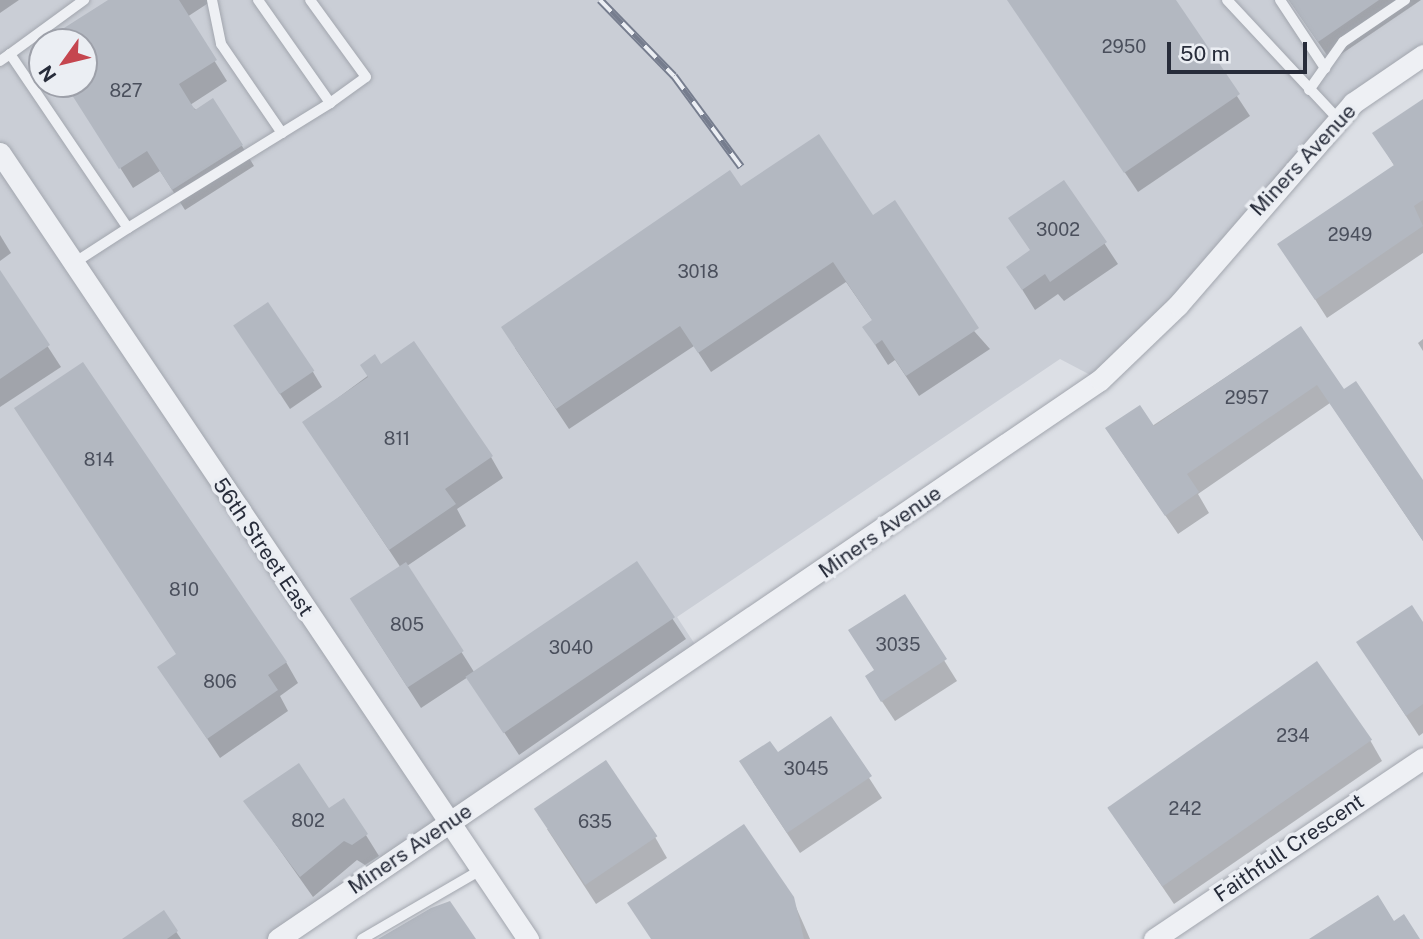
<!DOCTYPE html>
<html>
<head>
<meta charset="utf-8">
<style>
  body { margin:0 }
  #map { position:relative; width:1423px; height:939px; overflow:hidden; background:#dcdfe5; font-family:"Public Sans",sans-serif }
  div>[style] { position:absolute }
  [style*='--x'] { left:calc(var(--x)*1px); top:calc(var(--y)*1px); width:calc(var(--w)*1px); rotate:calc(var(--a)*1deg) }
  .built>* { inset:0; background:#caced6 }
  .shadow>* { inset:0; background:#0003 }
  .building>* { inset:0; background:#b3b8c1; transform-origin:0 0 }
  .roads { filter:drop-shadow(0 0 2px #a2a6ae) drop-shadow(0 0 2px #a2a6ae) }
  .service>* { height:10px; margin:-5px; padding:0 5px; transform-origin:5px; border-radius:5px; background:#eef0f4 }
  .minor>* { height:21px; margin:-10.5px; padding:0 10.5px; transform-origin:10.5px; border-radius:10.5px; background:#eef0f4 }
  .rail>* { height:8px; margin-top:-4px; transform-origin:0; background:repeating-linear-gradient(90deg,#ebeef3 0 16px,#767d8e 0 32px); box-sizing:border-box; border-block:2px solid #767d8e }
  span { translate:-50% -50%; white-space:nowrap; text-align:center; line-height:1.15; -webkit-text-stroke:7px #ebeef3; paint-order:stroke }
  .number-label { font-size:18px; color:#4a4f5c }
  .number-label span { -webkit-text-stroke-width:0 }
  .street-label { font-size:21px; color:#272c3a }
  .north { position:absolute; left:28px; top:28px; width:70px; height:70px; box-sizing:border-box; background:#ebeef3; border:2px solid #9da0a9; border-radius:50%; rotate:236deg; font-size:19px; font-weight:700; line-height:28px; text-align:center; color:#272c3a }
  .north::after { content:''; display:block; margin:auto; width:24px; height:32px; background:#c5464f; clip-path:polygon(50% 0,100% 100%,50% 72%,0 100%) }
  .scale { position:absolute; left:1167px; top:42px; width:140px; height:32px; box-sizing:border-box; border:4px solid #272c3a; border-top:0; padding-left:9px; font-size:21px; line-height:24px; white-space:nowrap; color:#272c3a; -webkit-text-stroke:5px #ebeef3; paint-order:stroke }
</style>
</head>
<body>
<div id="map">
  <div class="built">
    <div style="clip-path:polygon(evenodd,0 0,1423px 0,1423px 55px,1353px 103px,1100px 380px,1060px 359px,677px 617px,702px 655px,278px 939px,0 939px,0 0,42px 42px,84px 42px,84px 84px,42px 84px,42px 42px)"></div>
  </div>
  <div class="shadow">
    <div style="clip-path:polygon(0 0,19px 0,0 13px)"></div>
    <div style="clip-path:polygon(111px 0,213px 0,187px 17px,227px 81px,190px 105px,242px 146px,254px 166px,185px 210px,160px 171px,133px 188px,67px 84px,84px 84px,84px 42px,54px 42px)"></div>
    <div style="clip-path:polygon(1009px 0,1174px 0,1250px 116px,1138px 192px)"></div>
    <div style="clip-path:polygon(1289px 0,1421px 0,1331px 61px)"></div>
    <div style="clip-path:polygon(1423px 101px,1423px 253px,1327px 318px,1280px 245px,1395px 167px,1375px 134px)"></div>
    <div style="clip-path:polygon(1064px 182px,1118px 264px,1064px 301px,1058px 294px,1035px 310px,1008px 267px,1031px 251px,1011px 219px)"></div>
    <div style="clip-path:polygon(741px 189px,873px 217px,990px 349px,919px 396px,895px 360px,888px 365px,877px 348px,865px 327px,873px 321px,846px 282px,711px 372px,694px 346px,569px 429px,515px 348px)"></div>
    <div style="clip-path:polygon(0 235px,11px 253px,0 261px)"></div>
    <div style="clip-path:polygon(0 273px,61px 367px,0 407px)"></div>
    <div style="clip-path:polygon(1300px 328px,1343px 392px,1423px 484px,1423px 541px,1330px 403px,1198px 494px,1209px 513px,1178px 534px,1119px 448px)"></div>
    <div style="clip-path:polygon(1423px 339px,1423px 351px,1418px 343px)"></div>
    <div style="clip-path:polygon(245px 341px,313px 372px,322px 387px,290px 409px)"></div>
    <div style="clip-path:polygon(381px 366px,491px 457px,503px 478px,457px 509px,466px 526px,407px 566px,476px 675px,636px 564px,686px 639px,519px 755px,468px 677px,421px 708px,364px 620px,401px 568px,304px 423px)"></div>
    <div style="clip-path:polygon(904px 596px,957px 681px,895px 721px,879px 697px,875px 672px)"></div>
    <div style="clip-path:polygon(1423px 625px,1423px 733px,1419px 736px,1358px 643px)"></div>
    <div style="clip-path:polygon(286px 662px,298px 683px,280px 696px,288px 711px,220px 758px,160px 668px)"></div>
    <div style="clip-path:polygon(831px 719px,882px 798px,800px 853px,753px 782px,777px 755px)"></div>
    <div style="clip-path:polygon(1370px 740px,1382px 761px,1174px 904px,1108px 807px)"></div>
    <div style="clip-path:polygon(344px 800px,379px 856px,365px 865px,357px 860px,313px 897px,245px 801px,329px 810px)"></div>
    <div style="clip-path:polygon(547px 829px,655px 837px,667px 858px,596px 904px)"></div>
    <div style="clip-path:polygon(792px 898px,810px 939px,651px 939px)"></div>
    <div style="clip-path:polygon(163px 912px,181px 939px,139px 939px)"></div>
  </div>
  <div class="building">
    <div style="clip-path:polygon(108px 0,179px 0,217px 60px,179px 84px,195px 110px,213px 98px,243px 145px,172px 190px,147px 151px,119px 169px,65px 84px,84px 84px,84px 42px,42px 42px)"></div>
    <div style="clip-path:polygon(1007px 0,1176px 0,1240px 94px,1124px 173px)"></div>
    <div style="clip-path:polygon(1289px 0,1379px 0,1318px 42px)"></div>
    <div style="clip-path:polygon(1423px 99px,1423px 200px,1414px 206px,1423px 226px,1315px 300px,1277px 244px,1394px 165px,1372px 133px)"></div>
    <div style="clip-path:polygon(819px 134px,873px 215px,895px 200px,979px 328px,906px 376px,882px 340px,875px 345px,862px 327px,872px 320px,833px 262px,698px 353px,680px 326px,556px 409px,501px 327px,730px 170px,741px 186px)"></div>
    <div style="clip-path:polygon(1064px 180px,1107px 242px,1050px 282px,1045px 274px,1022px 290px,1006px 267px,1030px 250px,1008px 218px)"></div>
    <div style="clip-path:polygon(0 270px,50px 345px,0 379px)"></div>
    <div style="left:268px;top:302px;width:83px;height:42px;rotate:56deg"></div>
    <div style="clip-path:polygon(1301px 326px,1344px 389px,1356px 381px,1423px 480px,1423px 541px,1317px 385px,1187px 474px,1199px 492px,1165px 516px,1105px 428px,1140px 405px,1154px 426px)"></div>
    <div style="clip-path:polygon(414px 341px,493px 456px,445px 489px,456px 504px,389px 550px,302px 422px,368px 377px,360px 365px,375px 354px,381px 364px)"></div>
    <div style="clip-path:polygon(83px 362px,287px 662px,268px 675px,278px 690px,207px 739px,157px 667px,176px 654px,14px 408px)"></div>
    <div style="left:637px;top:561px;width:68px;height:207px;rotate:56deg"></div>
    <div style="left:406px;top:562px;width:106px;height:67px;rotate:57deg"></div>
    <div style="clip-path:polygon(905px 594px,947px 659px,881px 702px,865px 676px,874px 670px,848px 630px)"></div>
    <div style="clip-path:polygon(1412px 605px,1423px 622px,1423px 704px,1406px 716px,1356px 642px)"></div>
    <div style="left:1317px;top:661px;width:96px;height:256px;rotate:55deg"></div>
    <div style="clip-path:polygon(831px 716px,872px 776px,787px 833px,739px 761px,770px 741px,778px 752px)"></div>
    <div style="left:606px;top:760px;width:92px;height:87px;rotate:56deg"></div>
    <div style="clip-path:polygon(299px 763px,329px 808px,344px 798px,368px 834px,352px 845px,344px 841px,300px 877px,243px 801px)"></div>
    <div style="clip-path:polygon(744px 824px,794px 897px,804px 939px,651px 939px,627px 903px)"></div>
    <div style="clip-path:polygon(1378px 895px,1394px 921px,1404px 914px,1420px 939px,1309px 939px)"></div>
    <div style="clip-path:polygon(450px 901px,476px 939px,378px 939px,431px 908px)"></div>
    <div style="clip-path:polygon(164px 910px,178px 931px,167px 939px,122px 939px)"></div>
  </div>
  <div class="roads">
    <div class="service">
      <div style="--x:212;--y:0;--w:45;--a:78.4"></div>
      <div style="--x:221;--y:44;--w:108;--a:55.6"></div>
      <div style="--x:258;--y:0;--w:126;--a:55"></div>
      <div style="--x:330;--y:103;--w:44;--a:-35.8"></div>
      <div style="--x:366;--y:77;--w:95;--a:-126"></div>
      <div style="--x:1227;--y:0;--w:163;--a:47"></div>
      <div style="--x:1280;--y:0;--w:82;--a:56.5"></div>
      <div style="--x:10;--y:54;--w:92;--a:-36.1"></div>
      <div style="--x:0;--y:61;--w:12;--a:-35"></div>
      <div style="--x:10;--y:54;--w:210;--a:55.9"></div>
      <div style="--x:128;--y:228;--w:64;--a:147.1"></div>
      <div style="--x:1309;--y:90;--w:59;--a:-54.7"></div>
      <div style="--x:1343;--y:42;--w:75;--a:-34.1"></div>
      <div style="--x:128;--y:228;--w:238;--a:-31.7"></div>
      <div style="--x:362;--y:939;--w:135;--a:-30.2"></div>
    </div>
    <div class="minor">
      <div style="--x:0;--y:153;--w:947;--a:56.11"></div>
      <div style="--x:278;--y:939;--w:994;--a:-34.22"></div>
      <div style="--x:1100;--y:380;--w:108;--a:-43.9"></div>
      <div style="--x:1178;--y:305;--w:267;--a:-49.1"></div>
      <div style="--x:1353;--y:103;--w:85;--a:-34.4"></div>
      <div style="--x:1154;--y:939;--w:324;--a:-33.9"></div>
    </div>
  </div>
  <div class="rail">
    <div style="--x:600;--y:0;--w:106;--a:45.8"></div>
    <div style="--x:674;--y:76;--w:113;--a:53.6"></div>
  </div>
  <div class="number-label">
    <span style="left:1124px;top:47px">2950</span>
    <span style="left:126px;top:91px">827</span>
    <span style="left:1058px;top:230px">3002</span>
    <span style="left:1350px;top:235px">2949</span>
    <span style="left:698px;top:272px">3018</span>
    <span style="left:1247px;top:398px">2957</span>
    <span style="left:397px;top:439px">811</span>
    <span style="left:99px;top:460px">814</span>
    <span style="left:184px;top:590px">810</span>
    <span style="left:407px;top:625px">805</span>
    <span style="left:898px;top:645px">3035</span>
    <span style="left:571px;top:648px">3040</span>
    <span style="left:220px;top:682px">806</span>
    <span style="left:1293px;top:736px">234</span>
    <span style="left:806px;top:769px">3045</span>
    <span style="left:1185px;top:809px">242</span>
    <span style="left:308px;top:821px">802</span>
    <span style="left:595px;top:822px">635</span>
  </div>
  <div class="street-label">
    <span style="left:1303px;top:160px;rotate:-47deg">Miners Avenue</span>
    <span style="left:880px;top:532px;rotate:-35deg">Miners Avenue</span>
    <span style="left:263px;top:547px;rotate:56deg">56th Street East</span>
    <span style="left:1289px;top:848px;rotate:-34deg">Faithfull Crescent</span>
    <span style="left:410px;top:849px;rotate:-34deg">Miners Avenue</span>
  </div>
  <div class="north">N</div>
  <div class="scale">50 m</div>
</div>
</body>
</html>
